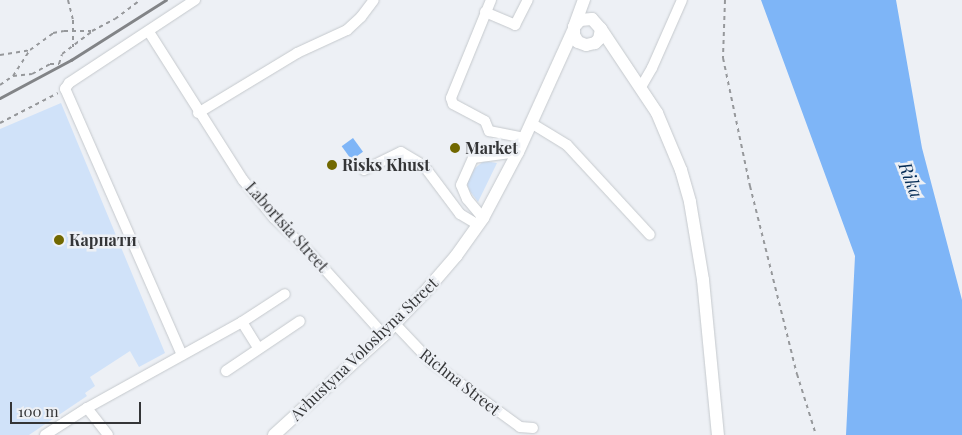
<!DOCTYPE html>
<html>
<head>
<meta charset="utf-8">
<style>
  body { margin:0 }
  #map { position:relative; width:962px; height:435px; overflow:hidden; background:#edf0f5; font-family:"Playfair Display",serif }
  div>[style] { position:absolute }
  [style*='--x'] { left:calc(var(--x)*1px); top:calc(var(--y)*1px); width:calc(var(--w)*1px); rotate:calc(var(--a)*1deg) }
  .green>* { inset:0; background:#d0e2f9 }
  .water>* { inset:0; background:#7eb5f7; transform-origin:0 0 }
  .path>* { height:2px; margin-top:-1px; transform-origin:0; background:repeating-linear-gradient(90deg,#96989b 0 4px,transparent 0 8px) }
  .roads { filter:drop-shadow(0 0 1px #c5c9cd) drop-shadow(0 0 1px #c5c9cd) }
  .minor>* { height:10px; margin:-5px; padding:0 5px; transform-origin:5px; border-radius:5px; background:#fff }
  .major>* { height:12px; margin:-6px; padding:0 6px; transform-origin:6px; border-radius:6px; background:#fff }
  .rail>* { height:2.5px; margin:-1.25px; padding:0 1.25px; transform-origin:1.25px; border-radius:1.25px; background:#828487 }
  .dots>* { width:14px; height:14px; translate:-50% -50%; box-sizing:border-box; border:2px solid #edf0f5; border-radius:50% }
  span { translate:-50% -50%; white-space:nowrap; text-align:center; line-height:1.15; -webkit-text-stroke:5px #edf0f5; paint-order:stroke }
  .poi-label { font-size:16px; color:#343537; font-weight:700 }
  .left { translate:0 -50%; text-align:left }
  .street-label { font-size:16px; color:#343537 }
  .water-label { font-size:18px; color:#052c55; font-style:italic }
  .scale { position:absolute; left:10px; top:402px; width:131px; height:22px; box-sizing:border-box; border:2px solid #343537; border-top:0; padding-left:6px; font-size:15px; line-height:18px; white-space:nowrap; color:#343537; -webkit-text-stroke:4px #edf0f5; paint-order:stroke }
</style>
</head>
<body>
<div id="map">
  <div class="green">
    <div style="clip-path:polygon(61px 103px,165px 353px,139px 367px,130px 351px,90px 377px,95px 386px,85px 393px,87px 396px,29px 435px,0 435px,0 129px)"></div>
    <div style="clip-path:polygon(484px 161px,497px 163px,478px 202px,469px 190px,467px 183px,475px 168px)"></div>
  </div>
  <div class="water">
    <div style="clip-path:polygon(761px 0,896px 0,922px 148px,962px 300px,962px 435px,846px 435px,855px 256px)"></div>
    <div style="left:353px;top:138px;width:17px;height:14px;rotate:54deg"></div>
  </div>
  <div class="path">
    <div style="--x:68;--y:0;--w:21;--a:76"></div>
    <div style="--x:73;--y:20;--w:27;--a:90"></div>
    <div style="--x:725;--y:0;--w:58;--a:92"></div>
    <div style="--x:723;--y:58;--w:131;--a:78.1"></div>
    <div style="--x:750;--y:186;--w:194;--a:76"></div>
    <div style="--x:797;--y:374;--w:64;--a:72.7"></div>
    <div style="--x:0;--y:55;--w:30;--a:-9"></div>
    <div style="--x:30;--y:50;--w:29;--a:-36"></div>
    <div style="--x:53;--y:33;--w:11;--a:-10"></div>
    <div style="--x:64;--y:31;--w:27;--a:0"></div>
    <div style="--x:13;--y:76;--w:19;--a:-6"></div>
    <div style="--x:32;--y:74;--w:21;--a:-29"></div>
    <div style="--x:50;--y:64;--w:9;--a:0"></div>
    <div style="--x:59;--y:64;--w:10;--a:-73"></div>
    <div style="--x:62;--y:54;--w:38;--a:-37"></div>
    <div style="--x:92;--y:31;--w:26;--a:-28"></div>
    <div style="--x:115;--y:19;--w:31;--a:-37"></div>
    <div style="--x:0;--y:85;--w:16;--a:-35"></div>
    <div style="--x:13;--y:76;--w:31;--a:-57"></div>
    <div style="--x:0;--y:123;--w:65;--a:-27.3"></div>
  </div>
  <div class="roads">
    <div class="minor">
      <div style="--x:491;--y:0;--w:106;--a:112.2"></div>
      <div style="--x:451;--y:98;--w:6;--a:72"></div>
      <div style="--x:453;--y:104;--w:36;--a:28"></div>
      <div style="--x:485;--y:121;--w:11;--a:68"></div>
      <div style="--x:489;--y:131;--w:36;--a:11"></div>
      <div style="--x:485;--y:12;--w:33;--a:23"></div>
      <div style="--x:515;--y:25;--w:28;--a:-63"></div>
      <div style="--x:149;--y:32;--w:175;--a:57.6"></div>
      <div style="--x:243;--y:180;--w:49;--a:50.8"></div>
      <div style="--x:274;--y:218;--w:52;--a:44.2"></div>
      <div style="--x:311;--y:254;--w:109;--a:48"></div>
      <div style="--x:641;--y:87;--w:22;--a:-60"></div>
      <div style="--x:652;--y:68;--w:74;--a:-66.2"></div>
      <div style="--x:198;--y:113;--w:116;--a:-31.2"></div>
      <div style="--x:297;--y:53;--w:55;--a:-24.7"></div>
      <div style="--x:347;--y:30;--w:19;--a:-43"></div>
      <div style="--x:361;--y:17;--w:21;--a:-53"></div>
      <div style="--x:531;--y:123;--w:42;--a:31.4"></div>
      <div style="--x:567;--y:145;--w:122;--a:47.3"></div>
      <div style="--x:364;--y:170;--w:41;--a:-25.9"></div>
      <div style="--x:401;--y:152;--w:27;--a:31"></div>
      <div style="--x:424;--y:166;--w:60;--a:53.1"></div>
      <div style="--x:460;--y:214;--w:21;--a:31"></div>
      <div style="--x:483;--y:218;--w:25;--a:-130"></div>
      <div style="--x:467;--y:199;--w:15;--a:-113"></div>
      <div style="--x:461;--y:185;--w:30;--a:-66"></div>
      <div style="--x:473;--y:158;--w:45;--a:-7.6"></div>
      <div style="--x:242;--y:322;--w:31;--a:58"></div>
      <div style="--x:395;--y:324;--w:52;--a:46.5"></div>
      <div style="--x:431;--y:362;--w:110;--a:36.1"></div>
      <div style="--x:520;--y:427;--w:13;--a:4"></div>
      <div style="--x:182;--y:355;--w:291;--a:-113.7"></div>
      <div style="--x:65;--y:89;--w:7;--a:-56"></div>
      <div style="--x:69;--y:83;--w:151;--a:-33.4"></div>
      <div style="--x:226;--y:371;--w:89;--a:-34"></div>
      <div style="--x:87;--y:408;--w:34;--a:52"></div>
      <div style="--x:45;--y:435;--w:50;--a:-32.7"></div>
      <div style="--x:87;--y:408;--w:177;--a:-29"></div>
      <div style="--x:242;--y:322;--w:51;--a:-33.1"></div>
    </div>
    <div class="major">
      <div style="--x:574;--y:27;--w:9;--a:-49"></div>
      <div style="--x:580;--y:20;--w:12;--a:-5"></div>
      <div style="--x:592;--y:19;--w:13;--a:48"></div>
      <div style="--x:601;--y:29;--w:10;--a:101"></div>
      <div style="--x:599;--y:39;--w:6;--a:135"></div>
      <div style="--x:595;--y:43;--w:9;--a:167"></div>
      <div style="--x:586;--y:45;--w:9;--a:-159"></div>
      <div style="--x:578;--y:42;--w:8;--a:-120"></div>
      <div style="--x:574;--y:35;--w:8;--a:-90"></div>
      <div style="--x:574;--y:27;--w:29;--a:-70"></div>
      <div style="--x:601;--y:29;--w:101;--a:56.3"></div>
      <div style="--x:657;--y:113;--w:62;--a:67.2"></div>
      <div style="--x:681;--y:170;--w:33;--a:74"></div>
      <div style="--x:690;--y:202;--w:79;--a:80.5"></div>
      <div style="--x:703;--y:280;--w:156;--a:84.5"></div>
      <div style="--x:274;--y:435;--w:149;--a:-42.3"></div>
      <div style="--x:384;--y:335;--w:59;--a:-46.4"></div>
      <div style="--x:425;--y:292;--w:48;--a:-49.3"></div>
      <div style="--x:456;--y:256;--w:47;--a:-54.6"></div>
      <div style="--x:483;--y:218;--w:75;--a:-62.1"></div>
      <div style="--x:518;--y:152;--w:133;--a:-65.6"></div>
    </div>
  </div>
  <div class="rail">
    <div style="--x:0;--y:98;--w:81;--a:-28.2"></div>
    <div style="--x:71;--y:60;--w:112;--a:-32.3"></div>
  </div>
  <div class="dots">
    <div style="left:455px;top:148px;background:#716800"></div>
    <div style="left:332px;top:165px;background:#716800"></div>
    <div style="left:59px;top:240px;background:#716800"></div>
  </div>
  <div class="poi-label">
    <span class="left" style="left:465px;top:148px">Market</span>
    <span class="left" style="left:342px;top:165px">Risks Khust</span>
    <span class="left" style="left:69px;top:240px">Карпати</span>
  </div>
  <div class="street-label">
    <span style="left:287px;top:227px;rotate:48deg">Labortsia Street</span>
    <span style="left:364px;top:349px;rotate:-44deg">Avhustyna Voloshyna Street</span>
    <span style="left:460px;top:382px;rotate:38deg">Richna Street</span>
  </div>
  <div class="water-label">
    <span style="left:911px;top:180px;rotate:69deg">Rika</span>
  </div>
  <div class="scale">100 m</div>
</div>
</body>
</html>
